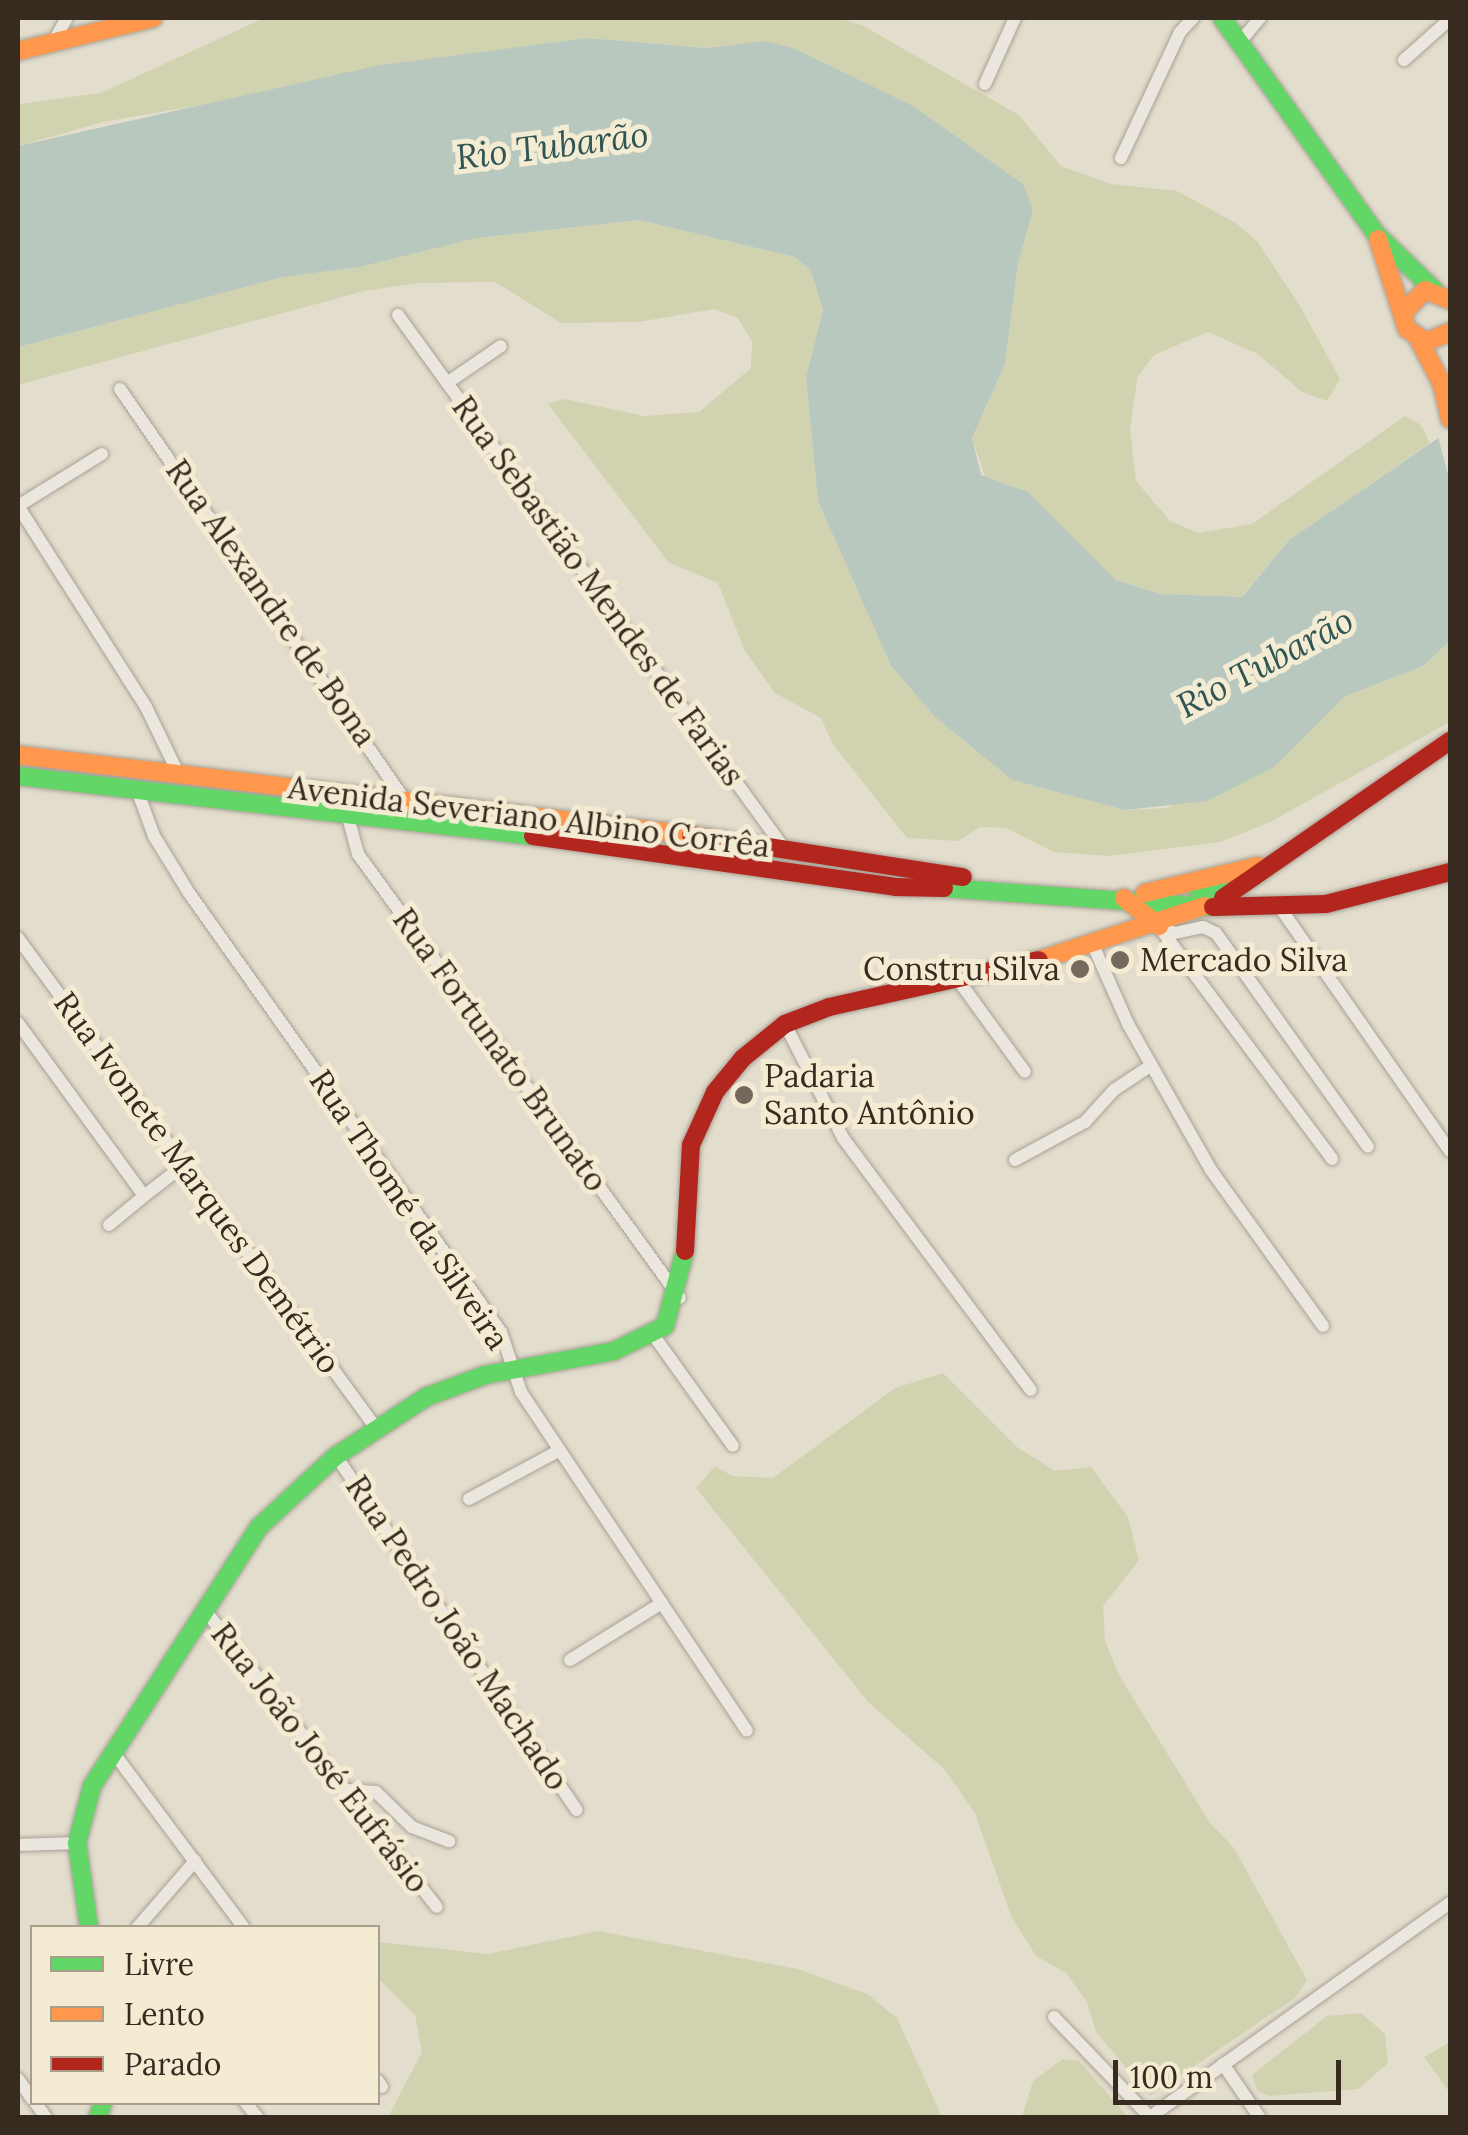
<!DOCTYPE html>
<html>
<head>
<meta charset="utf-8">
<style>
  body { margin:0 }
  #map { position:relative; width:1468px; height:2135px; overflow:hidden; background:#e3ddcd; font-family:Lora,serif }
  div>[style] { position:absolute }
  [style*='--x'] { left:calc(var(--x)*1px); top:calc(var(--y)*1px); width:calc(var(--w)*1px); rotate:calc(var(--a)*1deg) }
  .green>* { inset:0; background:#d1d3b0 }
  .water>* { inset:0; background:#b8c8be }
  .pier>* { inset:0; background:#e3ddcd }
  .roads { filter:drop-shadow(0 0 2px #a8a296) drop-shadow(0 0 2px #a8a296) }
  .street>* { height:12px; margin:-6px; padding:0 6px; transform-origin:6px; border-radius:6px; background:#ece7de }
  .fast>* { height:18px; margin:-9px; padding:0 9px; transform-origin:9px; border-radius:9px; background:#63d668 }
  .slow>* { height:18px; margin:-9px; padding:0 9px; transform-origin:9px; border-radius:9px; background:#ff974d }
  .jam>* { height:18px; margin:-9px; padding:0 9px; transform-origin:9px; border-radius:9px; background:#b3261e }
  .dots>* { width:28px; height:28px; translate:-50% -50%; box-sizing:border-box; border:5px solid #f4ebd3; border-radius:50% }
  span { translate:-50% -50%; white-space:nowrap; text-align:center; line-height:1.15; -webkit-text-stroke:10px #f4ebd3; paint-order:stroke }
  .street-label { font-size:32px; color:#372b1f }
  .poi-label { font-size:32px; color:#372b1f }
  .left { translate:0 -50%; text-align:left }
  .right { translate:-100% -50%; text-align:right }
  .water-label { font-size:35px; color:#2f5654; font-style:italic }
  .frame { position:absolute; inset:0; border:20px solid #372b1f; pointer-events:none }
  .legend { position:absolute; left:30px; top:1925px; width:350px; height:180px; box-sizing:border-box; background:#f4ebd3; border:2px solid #a89e8b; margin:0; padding:12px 18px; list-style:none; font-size:30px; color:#372b1f }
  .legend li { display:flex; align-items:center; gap:20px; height:50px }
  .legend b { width:50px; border:2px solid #a89e8b }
  .scale { position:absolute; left:1113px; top:2060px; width:228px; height:45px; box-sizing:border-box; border:5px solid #372b1f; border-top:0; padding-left:12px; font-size:30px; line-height:35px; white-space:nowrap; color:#372b1f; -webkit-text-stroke:8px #f4ebd3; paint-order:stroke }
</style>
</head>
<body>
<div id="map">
  <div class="green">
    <div style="clip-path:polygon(264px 18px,839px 18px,862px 25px,1019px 115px,1061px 166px,1111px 184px,1177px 191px,1236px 223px,1257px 241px,1300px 306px,1340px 379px,1327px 401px,1302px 392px,1258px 354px,1208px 332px,1154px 355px,1138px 376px,1130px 428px,1136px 481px,1170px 521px,1198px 533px,1252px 524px,1405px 416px,1421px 425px,1430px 443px,1289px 540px,1241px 597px,1161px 594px,1116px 580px,1008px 484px,987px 482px,972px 438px,1005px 364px,1018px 264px,1033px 210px,913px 106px,766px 41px,707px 48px,588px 38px,103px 122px,18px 146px,18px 104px,101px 93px)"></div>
    <div style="clip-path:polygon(639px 220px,795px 257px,811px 271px,823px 310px,806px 377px,818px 501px,891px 666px,935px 717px,1012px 780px,1125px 810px,1167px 808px,1344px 697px,1423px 666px,1450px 641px,1450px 722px,1270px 822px,1220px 842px,1109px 856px,1054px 852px,1006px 828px,980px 827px,958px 841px,907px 838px,832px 743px,821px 718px,775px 693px,745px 651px,718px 583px,669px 563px,548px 404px,564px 399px,644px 416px,699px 412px,751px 368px,752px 342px,738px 318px,715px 309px,638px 322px,561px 323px,495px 282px,417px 283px,364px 291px,18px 385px,18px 347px,283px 277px,360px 267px,477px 238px)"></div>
    <div style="clip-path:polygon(943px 1373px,1017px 1447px,1055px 1471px,1091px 1467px,1128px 1517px,1139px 1560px,1103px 1606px,1105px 1641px,1119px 1675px,1210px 1823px,1234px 1848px,1307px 1980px,1295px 1998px,1150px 2096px,1096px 2032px,1087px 2002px,1066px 1973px,1036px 1956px,1011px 1916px,975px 1813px,945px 1770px,869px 1703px,696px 1488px,715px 1466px,732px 1476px,773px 1478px,895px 1388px)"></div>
    <div style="clip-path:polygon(598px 1931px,798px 1969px,867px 1994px,897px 2018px,942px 2117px,388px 2117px,422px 2052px,415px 2015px,378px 1978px,379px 1942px,488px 1954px)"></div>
    <div style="clip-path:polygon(1361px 2013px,1385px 2034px,1388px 2063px,1358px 2089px,1269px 2096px,1257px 2090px,1252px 2075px,1327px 2016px)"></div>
    <div style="clip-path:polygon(1450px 2042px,1450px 2093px,1424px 2057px)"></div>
    <div style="clip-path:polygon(1063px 2059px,1079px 2061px,1128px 2117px,1022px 2117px,1033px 2081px)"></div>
  </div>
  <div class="water">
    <div style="clip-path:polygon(588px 38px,707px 48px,765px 41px,793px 48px,913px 106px,1023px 184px,1033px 210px,1018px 264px,1005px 364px,972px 438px,981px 475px,1028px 492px,1116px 580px,1161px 594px,1242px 597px,1289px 540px,1450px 430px,1450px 641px,1423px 666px,1344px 697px,1274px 767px,1207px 801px,1125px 810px,1012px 780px,935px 717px,891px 666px,818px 501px,806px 377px,823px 310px,811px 271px,795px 257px,639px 220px,477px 238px,360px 267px,283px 277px,18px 347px,18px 146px,380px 65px)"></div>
  </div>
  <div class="pier">
    <div style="clip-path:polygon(1450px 425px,1450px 482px,1437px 433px)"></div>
  </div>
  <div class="roads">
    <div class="street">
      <div style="--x:54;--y:41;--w:26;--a:-61"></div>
      <div style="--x:1239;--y:43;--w:33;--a:-50"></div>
      <div style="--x:1404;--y:60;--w:62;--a:-41.7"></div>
      <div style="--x:985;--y:84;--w:72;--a:-65.6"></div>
      <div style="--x:1121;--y:158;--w:139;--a:-64.9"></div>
      <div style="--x:1180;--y:32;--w:19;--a:-47"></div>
      <div style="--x:398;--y:315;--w:662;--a:54.1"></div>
      <div style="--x:447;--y:383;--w:65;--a:-34.4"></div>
      <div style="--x:120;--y:389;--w:506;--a:55.3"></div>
      <div style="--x:102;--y:454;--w:99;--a:148.2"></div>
      <div style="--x:18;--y:506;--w:238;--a:57.5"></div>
      <div style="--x:146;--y:707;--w:73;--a:64.1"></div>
      <div style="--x:137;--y:790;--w:49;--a:69.7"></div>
      <div style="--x:154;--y:836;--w:67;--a:58.4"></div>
      <div style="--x:189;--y:893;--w:539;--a:54.6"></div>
      <div style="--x:501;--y:1332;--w:63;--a:71.6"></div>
      <div style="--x:521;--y:1392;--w:407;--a:56.3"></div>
      <div style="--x:346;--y:810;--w:46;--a:74.7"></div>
      <div style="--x:358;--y:854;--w:548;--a:54.05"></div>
      <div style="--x:1279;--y:906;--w:299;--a:55.1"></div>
      <div style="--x:1159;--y:926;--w:17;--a:24"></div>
      <div style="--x:1175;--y:933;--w:29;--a:-12"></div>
      <div style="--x:1203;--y:927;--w:14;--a:25"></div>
      <div style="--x:1216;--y:933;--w:262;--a:54.6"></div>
      <div style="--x:1160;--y:928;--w:288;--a:53.3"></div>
      <div style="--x:18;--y:938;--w:607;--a:53.85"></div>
      <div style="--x:1093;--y:945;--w:86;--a:66.1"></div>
      <div style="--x:1128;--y:1024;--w:168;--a:60.4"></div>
      <div style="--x:1211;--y:1170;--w:192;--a:54.3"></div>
      <div style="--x:956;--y:977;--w:117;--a:54"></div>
      <div style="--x:18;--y:1023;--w:214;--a:53.9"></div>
      <div style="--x:144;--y:1196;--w:51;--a:-37.8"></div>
      <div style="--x:785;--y:1024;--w:128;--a:63"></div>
      <div style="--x:843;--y:1138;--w:314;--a:53.3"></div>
      <div style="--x:1015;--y:1160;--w:80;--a:-28.5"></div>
      <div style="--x:1085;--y:1122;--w:43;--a:-47.8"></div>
      <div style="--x:1114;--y:1090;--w:43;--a:-33.7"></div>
      <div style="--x:109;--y:1225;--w:45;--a:-39.6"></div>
      <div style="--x:654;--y:1336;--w:135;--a:54.3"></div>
      <div style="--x:336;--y:1456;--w:428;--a:55.8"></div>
      <div style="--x:469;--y:1499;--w:103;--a:-28.3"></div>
      <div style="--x:204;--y:1609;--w:378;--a:52"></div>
      <div style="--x:570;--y:1660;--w:108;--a:-31.8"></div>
      <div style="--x:113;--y:1752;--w:219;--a:53.3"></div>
      <div style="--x:346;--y:1790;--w:30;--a:4"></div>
      <div style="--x:376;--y:1792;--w:50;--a:44.2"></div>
      <div style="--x:412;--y:1827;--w:40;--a:21"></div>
      <div style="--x:18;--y:1845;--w:59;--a:-1.9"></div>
      <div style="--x:137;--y:1928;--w:89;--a:-49.1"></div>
      <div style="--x:1054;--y:2017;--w:139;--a:46.2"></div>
      <div style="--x:1150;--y:2117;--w:369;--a:-35.5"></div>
      <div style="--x:1223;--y:2064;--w:65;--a:55.6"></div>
      <div style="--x:18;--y:2079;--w:24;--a:55"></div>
      <div style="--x:378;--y:2081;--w:7;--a:56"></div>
      <div style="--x:35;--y:2102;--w:19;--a:55"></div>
      <div style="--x:245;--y:2102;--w:21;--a:51"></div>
    </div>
    <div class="fast">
      <div style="--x:1222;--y:18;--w:265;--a:54.5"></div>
      <div style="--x:1376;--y:234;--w:81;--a:44"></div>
      <div style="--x:18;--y:776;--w:518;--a:6.65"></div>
      <div style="--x:944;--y:888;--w:265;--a:4.1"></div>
      <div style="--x:1208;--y:907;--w:17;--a:-31"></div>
      <div style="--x:1223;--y:898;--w:17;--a:-111"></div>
      <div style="--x:1217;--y:882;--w:20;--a:162"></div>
      <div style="--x:1198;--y:888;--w:19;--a:72"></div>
      <div style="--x:89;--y:1928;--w:86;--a:-98"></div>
      <div style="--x:77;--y:1843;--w:59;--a:-75.3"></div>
      <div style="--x:92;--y:1786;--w:308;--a:-57.2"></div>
      <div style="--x:259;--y:1527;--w:105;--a:-42.7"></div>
      <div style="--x:336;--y:1456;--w:108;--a:-33.2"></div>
      <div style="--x:426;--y:1397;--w:63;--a:-20.4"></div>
      <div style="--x:485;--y:1375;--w:131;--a:-10.5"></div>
      <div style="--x:614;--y:1351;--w:57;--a:-26.1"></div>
      <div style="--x:665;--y:1326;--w:78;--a:-75.1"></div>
      <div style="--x:98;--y:2118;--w:17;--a:-73"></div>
    </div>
    <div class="slow">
      <div style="--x:18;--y:51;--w:139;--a:-13.7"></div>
      <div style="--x:1378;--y:239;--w:95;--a:72.1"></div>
      <div style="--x:1407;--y:329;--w:23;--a:34"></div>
      <div style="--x:1426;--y:342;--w:26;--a:-23"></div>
      <div style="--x:1403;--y:313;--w:32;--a:-46"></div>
      <div style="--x:1425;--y:290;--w:27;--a:22"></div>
      <div style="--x:1419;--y:340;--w:50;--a:62.4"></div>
      <div style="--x:1442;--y:384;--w:36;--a:77"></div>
      <div style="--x:18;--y:755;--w:678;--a:6.78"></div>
      <div style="--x:1145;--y:893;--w:116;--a:-13.4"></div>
      <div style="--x:1124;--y:898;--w:45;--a:38.7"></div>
      <div style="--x:1039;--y:960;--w:174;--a:-18.1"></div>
    </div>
    <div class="jam">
      <div style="--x:691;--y:835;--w:275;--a:8.8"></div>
      <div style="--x:533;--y:836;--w:366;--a:8"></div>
      <div style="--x:895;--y:887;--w:49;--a:1.2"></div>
      <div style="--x:1223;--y:898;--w:276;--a:-34.7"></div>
      <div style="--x:1213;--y:907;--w:113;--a:-1.5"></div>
      <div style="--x:1326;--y:904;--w:128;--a:-14.5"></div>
      <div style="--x:685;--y:1251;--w:106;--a:-86.8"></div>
      <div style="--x:691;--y:1145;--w:58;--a:-65.6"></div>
      <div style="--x:715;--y:1092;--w:44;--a:-50.5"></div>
      <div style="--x:743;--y:1058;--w:54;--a:-39"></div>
      <div style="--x:785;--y:1024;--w:47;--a:-21.1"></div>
      <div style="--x:829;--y:1007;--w:215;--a:-12.6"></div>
    </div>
  </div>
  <div class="dots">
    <div style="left:1120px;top:960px;background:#73695c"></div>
    <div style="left:1080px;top:969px;background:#73695c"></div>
    <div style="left:744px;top:1095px;background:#73695c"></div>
  </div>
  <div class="street-label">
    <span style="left:598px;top:591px;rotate:54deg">Rua Sebastião Mendes de Farias</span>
    <span style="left:271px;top:603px;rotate:55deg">Rua Alexandre de Bona</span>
    <span style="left:529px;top:817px;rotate:7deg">Avenida Severiano Albino Corrêa</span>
    <span style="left:500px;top:1050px;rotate:54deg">Rua Fortunato Brunato</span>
    <span style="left:197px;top:1183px;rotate:54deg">Rua Ivonete Marques Demétrio</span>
    <span style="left:409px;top:1210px;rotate:56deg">Rua Thomé da Silveira</span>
    <span style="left:457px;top:1633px;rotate:56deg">Rua Pedro João Machado</span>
    <span style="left:320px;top:1758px;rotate:52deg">Rua João José Eufrásio</span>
  </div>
  <div class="poi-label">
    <span class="left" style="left:1140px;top:960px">Mercado Silva</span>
    <span class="right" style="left:1060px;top:969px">Constru Silva</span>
    <span class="left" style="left:764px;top:1095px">Padaria<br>Santo Antônio</span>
  </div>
  <div class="water-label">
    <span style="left:552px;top:146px;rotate:-7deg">Rio Tubarão</span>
    <span style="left:1265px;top:663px;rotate:-28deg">Rio Tubarão</span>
  </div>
  <div class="frame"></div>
  <ul class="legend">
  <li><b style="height:12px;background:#63d668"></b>Livre</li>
  <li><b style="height:12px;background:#ff974d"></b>Lento</li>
  <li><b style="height:12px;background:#b3261e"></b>Parado</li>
  </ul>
  <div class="scale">100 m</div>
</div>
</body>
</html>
